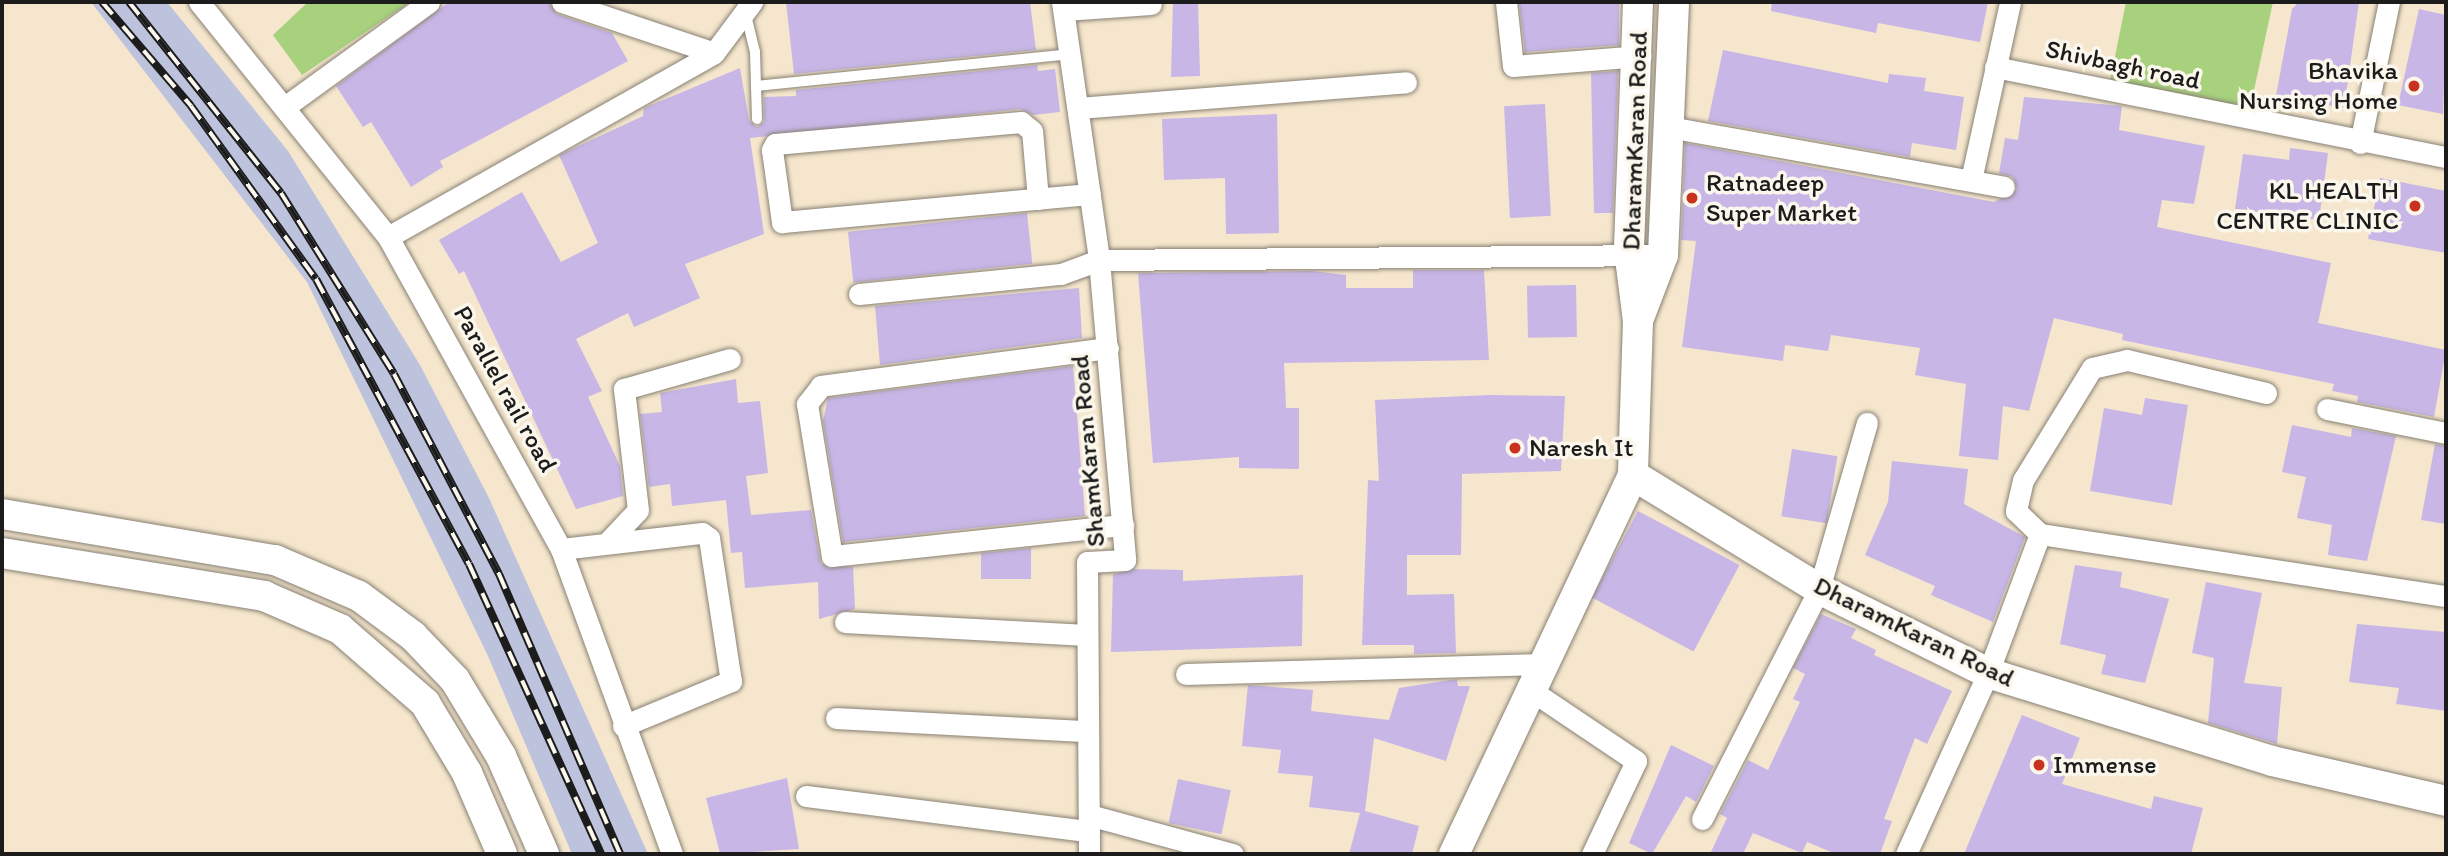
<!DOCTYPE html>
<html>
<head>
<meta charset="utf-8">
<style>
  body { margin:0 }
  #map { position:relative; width:2448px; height:856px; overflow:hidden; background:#f5e6cd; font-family:Itim,sans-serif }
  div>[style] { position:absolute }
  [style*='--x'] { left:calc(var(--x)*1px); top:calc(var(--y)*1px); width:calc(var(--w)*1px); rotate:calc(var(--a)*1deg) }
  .industrial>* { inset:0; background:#bec3dd }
  .green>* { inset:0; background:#a7d17d }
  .building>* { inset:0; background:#c7b6e6; transform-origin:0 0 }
  .roads { filter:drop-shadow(0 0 2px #888174) drop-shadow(0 0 2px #888174) }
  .lane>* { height:10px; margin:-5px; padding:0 5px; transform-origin:5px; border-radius:5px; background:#fff }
  .street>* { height:21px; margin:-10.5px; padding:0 10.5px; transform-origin:10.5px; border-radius:10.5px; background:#fff }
  .secondary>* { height:30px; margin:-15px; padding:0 15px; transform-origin:15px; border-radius:15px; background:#fff }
  .rail>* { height:8px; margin-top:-4px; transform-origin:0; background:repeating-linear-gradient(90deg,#fbf7ec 0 16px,#1c1c1c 0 32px); box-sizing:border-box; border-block:2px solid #1c1c1c }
  .dots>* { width:19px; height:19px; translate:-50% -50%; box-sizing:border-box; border:4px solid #fbf7ec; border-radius:50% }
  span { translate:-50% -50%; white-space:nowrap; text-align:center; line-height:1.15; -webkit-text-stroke:7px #fbf7ec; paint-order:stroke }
  .street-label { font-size:26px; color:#1c1c1c }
  .poi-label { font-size:26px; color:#1c1c1c }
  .right { translate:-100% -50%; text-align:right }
  .left { translate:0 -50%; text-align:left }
  .frame { position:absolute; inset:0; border:4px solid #1c1c1c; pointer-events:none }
</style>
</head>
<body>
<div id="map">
  <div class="industrial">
    <div style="clip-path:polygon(91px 2px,167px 2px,288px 151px,420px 365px,489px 498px,648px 854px,572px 854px,488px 656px,307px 282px)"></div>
  </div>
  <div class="green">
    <div style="clip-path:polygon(308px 2px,410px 2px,302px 75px,273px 35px)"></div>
    <div style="clip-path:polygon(2126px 2px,2273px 2px,2248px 118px,2109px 86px)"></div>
  </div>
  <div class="building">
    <div style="clip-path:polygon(449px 2px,549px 2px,557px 14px,612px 33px,628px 61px,440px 161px,443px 167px,411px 187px,371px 122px,363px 127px,336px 86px)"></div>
    <div style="clip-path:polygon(786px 2px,1030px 2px,1036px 50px,794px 74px)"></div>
    <div style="clip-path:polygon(1173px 2px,1198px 2px,1200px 76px,1171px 77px)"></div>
    <div style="clip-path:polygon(1519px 2px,1619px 2px,1619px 45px,1525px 52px)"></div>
    <div style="clip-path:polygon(1772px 2px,1988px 2px,1980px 42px,1878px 23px,1876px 33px,1771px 11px)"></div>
    <div style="clip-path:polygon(2299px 2px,2359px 2px,2344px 108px,2276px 96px,2292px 9px)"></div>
    <div style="clip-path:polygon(2419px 9px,2446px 15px,2443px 114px,2398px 105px)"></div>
    <div style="clip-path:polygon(1723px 50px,1888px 83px,1889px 74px,1926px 78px,1924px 91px,1964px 97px,1956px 150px,1912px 143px,1910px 157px,1708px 121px)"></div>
    <div style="clip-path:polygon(1037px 65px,1038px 71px,1055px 69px,1060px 112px,1033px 115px,1020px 109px,750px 138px,764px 234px,685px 264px,700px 298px,634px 327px,628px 313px,576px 339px,602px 391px,588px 397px,620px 466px,623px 496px,576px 509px,464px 271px,459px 274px,439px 240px,522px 192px,561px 262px,598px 243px,559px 155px,643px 116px,644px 108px,740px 68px,749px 120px,757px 127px,764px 122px,764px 97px,796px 96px,796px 90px)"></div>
    <div style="clip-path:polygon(1618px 71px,1613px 213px,1594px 213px,1591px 73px)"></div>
    <div style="clip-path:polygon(2024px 97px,2122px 106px,2119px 130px,2205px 146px,2194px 204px,2162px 200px,2157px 227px,2331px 263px,2318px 323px,2446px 350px,2434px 417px,2357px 402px,2358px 396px,2332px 391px,2334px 384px,2122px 340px,2123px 334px,2054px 318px,2029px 411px,2003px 406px,1998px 460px,1959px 456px,1966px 384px,1915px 375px,1920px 348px,1831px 335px,1828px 351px,1785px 345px,1783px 361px,1682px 347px,1696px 241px,1681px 240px,1685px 143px,1994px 202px,2017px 190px,2013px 177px,1999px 173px,2005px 138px,2018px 140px)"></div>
    <div style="left:1545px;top:104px;width:112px;height:41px;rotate:87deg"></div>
    <div style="clip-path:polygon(1277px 114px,1279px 233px,1226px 234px,1225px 178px,1164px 180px,1162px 119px)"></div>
    <div style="clip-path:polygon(2290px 148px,2328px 153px,2319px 220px,2235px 209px,2243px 154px,2289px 160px)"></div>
    <div style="clip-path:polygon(2380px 178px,2446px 191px,2446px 253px,2368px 239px)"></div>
    <div style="left:1027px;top:213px;width:51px;height:180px;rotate:84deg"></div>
    <div style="clip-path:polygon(1413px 270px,1484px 270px,1489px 360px,1284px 363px,1286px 408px,1299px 408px,1299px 469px,1239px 468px,1239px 457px,1153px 463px,1138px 273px,1312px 271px,1346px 275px,1346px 288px,1413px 288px)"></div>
    <div style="left:1576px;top:285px;width:52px;height:49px;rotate:89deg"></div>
    <div style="clip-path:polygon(1079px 288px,1082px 338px,880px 365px,875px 306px)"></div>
    <div style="clip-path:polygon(1073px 366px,1085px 516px,843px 542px,823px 421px,828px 398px)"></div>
    <div style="clip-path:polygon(736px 379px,738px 403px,760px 401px,768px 473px,746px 476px,751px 515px,811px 510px,821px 564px,853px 567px,855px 609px,819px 619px,818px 582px,745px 588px,742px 552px,731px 553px,726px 500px,672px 506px,670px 484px,649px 487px,640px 414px,662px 412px,660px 393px)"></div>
    <div style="clip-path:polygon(1490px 395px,1565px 396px,1561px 471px,1462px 474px,1461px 555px,1407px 555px,1407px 595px,1454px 594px,1456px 653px,1414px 654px,1414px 645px,1362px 645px,1368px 480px,1379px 481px,1375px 400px)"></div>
    <div style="clip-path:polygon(2145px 398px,2188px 405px,2172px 505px,2090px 491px,2104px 408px,2142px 415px)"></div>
    <div style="clip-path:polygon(2292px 425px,2351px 437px,2352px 428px,2396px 436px,2367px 561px,2328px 555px,2332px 525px,2297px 518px,2306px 477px,2282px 472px)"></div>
    <div style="clip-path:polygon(2435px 444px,2446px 446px,2446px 524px,2421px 520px)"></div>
    <div style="left:1792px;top:449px;width:46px;height:68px;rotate:9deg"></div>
    <div style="clip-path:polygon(1892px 461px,1968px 469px,1964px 504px,2025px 537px,1993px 622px,1931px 595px,1935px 586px,1865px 555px,1888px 502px)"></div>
    <div style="left:1638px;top:511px;width:115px;height:98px;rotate:28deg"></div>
    <div style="clip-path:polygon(1031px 548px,1031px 579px,981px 579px,981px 553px)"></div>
    <div style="clip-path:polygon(2075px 565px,2122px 572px,2120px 587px,2169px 599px,2145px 683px,2101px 674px,2106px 655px,2060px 644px)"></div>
    <div style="clip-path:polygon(1134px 569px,1183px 570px,1183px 581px,1303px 575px,1302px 646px,1111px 652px,1113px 574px)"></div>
    <div style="clip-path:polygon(2206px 582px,2262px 593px,2244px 683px,2282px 687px,2277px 744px,2208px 723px,2214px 658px,2192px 653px)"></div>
    <div style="clip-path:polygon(1821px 614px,1856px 629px,1851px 638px,1876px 650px,1874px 655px,1952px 691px,1927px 744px,1915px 738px,1884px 819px,1892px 821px,1880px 854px,1836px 854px,1807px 842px,1802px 853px,1753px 833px,1743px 854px,1710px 854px,1727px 818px,1720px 814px,1748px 760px,1768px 770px,1800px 702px,1793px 699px,1805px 674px,1793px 668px)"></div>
    <div style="clip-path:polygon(2357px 624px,2446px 632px,2446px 711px,2396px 704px,2399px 688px,2349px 682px)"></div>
    <div style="clip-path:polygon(1457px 679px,1458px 686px,1470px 686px,1446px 761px,1374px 738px,1365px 811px,1419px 826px,1412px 854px,1349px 854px,1360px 813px,1309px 807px,1313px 776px,1278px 773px,1281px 750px,1242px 746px,1248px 685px,1313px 690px,1311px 711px,1389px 720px,1399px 688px)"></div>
    <div style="clip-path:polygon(2022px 715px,2080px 738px,2062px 784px,2151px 809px,2154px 796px,2203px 808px,2191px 854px,1964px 854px)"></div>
    <div style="clip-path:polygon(1671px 745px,1714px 766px,1696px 802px,1686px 796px,1652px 854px,1629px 843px)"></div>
    <div style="clip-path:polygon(787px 778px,799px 849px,720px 854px,706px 798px)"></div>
    <div style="left:1178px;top:779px;width:54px;height:45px;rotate:12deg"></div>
  </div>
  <div class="roads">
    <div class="lane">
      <div style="--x:745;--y:11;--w:42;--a:76.3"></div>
      <div style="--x:755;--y:52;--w:67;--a:88.3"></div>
      <div style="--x:756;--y:86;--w:317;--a:-5.8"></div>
    </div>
    <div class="street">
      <div style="--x:199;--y:2;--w:302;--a:51.2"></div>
      <div style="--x:388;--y:237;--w:357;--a:61"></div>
      <div style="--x:561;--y:549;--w:325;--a:70"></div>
      <div style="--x:562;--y:2;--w:160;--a:18.5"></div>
      <div style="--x:1062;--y:2;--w:261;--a:81.8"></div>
      <div style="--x:1099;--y:260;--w:301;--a:85"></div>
      <div style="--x:1125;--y:560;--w:38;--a:177"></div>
      <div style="--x:1087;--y:562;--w:292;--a:89.6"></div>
      <div style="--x:1506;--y:2;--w:64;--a:83.8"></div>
      <div style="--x:1513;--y:66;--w:128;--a:-4.5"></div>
      <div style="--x:1064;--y:10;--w:87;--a:-3.9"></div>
      <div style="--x:1995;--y:67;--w:460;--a:11.3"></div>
      <div style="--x:286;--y:106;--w:177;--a:-36"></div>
      <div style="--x:1079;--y:108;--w:328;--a:-4.5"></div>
      <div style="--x:1674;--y:128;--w:335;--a:10.1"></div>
      <div style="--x:2360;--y:143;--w:144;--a:-78.4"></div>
      <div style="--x:1971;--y:180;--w:182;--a:-77.6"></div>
      <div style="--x:1038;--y:199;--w:68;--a:-95"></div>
      <div style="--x:1032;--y:131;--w:14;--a:-141"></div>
      <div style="--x:1021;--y:122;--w:247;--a:174.9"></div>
      <div style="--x:775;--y:144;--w:7;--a:117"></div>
      <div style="--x:772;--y:150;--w:73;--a:82.1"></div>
      <div style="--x:782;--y:222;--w:309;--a:-5.2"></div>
      <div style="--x:388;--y:237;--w:374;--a:-29.4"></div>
      <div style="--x:714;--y:53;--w:64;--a:-53.3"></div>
      <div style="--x:859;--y:294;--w:203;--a:-5.7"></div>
      <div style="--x:1061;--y:274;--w:40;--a:-20.2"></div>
      <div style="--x:1099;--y:260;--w:564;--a:-0.51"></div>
      <div style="--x:1108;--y:348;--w:290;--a:172.5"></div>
      <div style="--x:821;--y:386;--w:23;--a:128"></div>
      <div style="--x:807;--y:404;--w:154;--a:80.7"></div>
      <div style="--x:832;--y:556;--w:293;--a:-6.1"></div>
      <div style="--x:2266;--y:393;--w:143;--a:-166.6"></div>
      <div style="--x:2127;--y:360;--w:36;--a:167"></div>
      <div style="--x:2092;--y:368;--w:132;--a:121.6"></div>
      <div style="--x:2023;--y:480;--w:32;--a:103"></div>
      <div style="--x:2016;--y:511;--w:33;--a:44"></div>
      <div style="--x:2040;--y:534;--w:411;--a:8.7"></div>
      <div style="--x:2327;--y:409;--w:121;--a:11.4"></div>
      <div style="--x:607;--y:543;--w:45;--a:-46.8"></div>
      <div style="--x:638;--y:510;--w:122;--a:-96.6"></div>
      <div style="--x:624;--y:389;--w:110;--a:-15.8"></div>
      <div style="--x:561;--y:549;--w:142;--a:-6.5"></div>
      <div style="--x:702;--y:533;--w:9;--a:36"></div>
      <div style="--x:709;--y:538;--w:145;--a:81.3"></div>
      <div style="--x:731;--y:681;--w:117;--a:157.4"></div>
      <div style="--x:845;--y:622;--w:241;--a:3.1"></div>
      <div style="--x:1186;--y:674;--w:354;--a:-1.6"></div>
      <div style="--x:1529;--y:689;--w:129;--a:33.9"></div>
      <div style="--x:1636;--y:761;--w:103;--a:115.3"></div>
      <div style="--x:836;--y:718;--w:251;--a:3"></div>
      <div style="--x:806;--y:796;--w:285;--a:7.1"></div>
      <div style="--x:1089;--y:815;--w:149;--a:15.2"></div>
      <div style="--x:1702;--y:819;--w:258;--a:-63"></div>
      <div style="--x:1819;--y:589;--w:173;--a:-73.9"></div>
      <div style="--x:1906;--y:854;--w:199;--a:-65.6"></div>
      <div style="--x:1988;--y:673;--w:148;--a:-69.5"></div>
    </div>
    <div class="secondary">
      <div style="--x:1638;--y:2;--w:248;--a:92.1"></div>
      <div style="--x:1629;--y:250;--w:72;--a:82.8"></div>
      <div style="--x:1638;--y:321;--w:154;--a:91.9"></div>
      <div style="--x:1633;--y:475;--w:218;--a:31.5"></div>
      <div style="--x:1819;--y:589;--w:189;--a:26.4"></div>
      <div style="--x:1988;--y:673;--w:297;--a:17.2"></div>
      <div style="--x:2272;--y:761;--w:179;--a:12.9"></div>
      <div style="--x:1639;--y:318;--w:67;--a:-69.1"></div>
      <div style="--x:1663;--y:255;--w:253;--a:-87.5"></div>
      <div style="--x:2;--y:514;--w:277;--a:9.6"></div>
      <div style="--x:275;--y:560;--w:91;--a:23.2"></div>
      <div style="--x:359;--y:596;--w:67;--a:36.5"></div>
      <div style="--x:413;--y:636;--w:61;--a:46.3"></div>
      <div style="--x:455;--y:680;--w:89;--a:58.8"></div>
      <div style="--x:501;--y:756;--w:107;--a:66.3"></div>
      <div style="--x:2;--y:553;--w:266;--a:9.3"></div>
      <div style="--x:264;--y:596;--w:83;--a:23.5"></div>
      <div style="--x:340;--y:629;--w:113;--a:41"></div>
      <div style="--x:425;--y:703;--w:82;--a:59"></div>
      <div style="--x:467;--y:773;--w:88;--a:66.6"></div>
      <div style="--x:1454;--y:854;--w:419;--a:-64.7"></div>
    </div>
  </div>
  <div class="rail">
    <div style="--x:102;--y:2;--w:137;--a:49.4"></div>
    <div style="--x:191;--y:106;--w:213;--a:54.2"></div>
    <div style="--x:316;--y:279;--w:323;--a:61.8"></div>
    <div style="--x:469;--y:564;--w:319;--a:65.5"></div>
    <div style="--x:129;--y:2;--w:244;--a:51.5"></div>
    <div style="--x:281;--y:193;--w:213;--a:58"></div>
    <div style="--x:394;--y:374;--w:226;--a:62.3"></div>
    <div style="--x:499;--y:574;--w:305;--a:66.6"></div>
  </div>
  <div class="dots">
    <div style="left:2414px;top:86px;background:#c8321e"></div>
    <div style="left:1692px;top:198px;background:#c8321e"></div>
    <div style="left:2415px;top:206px;background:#c8321e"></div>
    <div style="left:1515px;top:448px;background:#c8321e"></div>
    <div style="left:2039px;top:765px;background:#c8321e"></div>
  </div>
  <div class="street-label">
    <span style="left:2123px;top:65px;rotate:12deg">Shivbagh road</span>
    <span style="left:1635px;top:141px;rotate:-88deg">DharamKaran Road</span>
    <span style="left:505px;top:389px;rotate:61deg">Parallel rail road</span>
    <span style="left:1088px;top:451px;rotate:-95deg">ShamKaran Road</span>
    <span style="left:1914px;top:632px;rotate:26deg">DharamKaran Road</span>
  </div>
  <div class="poi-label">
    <span class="right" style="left:2398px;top:86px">Bhavika<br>Nursing Home</span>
    <span class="left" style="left:1706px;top:198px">Ratnadeep<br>Super Market</span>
    <span class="right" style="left:2399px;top:206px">KL HEALTH<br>CENTRE CLINIC</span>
    <span class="left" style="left:1529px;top:448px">Naresh It</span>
    <span class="left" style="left:2053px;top:765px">Immense</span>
  </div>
  <div class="frame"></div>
</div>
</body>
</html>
